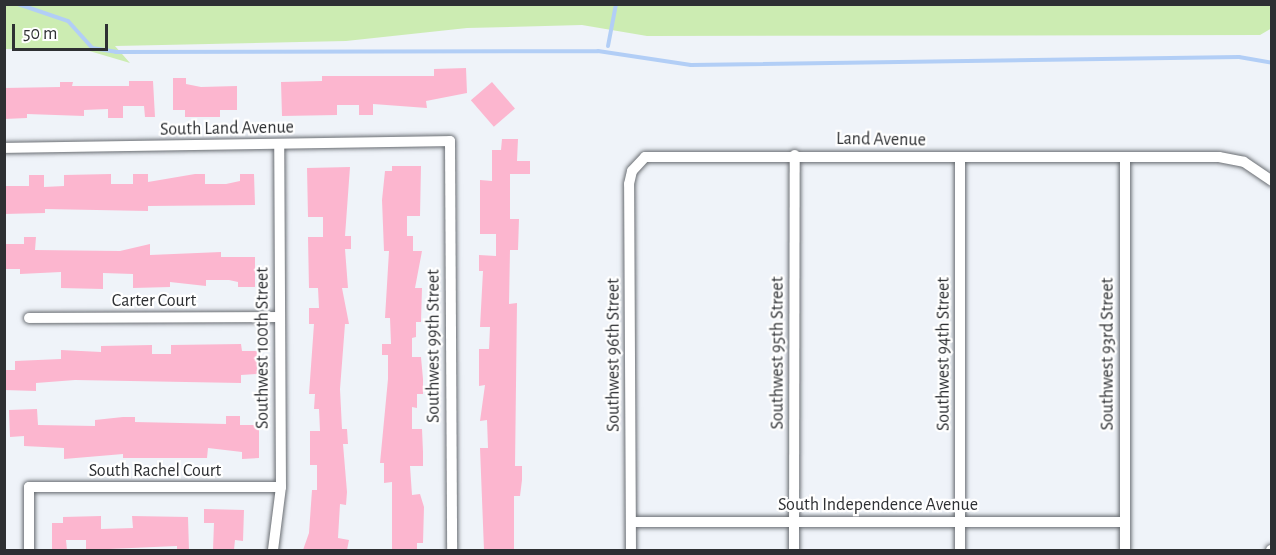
<!DOCTYPE html>
<html>
<head>
<meta charset="utf-8">
<style>
  body { margin:0 }
  #map { position:relative; width:1276px; height:555px; overflow:hidden; background:#eff3f9; font-family:"Alegreya Sans",sans-serif }
  div>[style] { position:absolute }
  [style*='--x'] { left:calc(var(--x)*1px); top:calc(var(--y)*1px); width:calc(var(--w)*1px); rotate:calc(var(--a)*1deg) }
  .green>* { inset:0; background:#ccecb2 }
  .stream>* { height:4px; margin:-2px; padding:0 2px; transform-origin:2px; border-radius:2px; background:#b2cef6 }
  .building>* { inset:0; background:#fcb6cf; transform-origin:0 0 }
  .roads { filter:drop-shadow(0 0 2px #696d72) drop-shadow(0 0 2px #696d72) }
  .minor>* { height:10px; margin:-5px; padding:0 5px; transform-origin:5px; border-radius:5px; background:#fff }
  span { translate:-50% -50%; white-space:nowrap; text-align:center; line-height:1.15; -webkit-text-stroke:4.5px #fff; paint-order:stroke }
  .street-label { font-size:18px; color:#2e3033 }
  .frame { position:absolute; inset:0; border:6px solid #2e3033; pointer-events:none }
  .scale { position:absolute; left:12px; top:24px; width:96px; height:27px; box-sizing:border-box; border:3px solid #2e3033; border-top:0; padding-left:8px; font-size:18px; line-height:21px; white-space:nowrap; color:#2e3033; -webkit-text-stroke:4px #fff; paint-order:stroke }
</style>
</head>
<body>
<div id="map">
  <div class="green">
    <div style="clip-path:polygon(5px 4px,1271px 4px,1272px 28px,1260px 35px,647px 36px,582px 25px,467px 28px,346px 41px,115px 46px,130px 63px,86px 50px,5px 49px)"></div>
  </div>
  <div class="stream">
    <div style="--x:18;--y:4;--w:53;--a:18.8"></div>
    <div style="--x:68;--y:21;--w:36;--a:48"></div>
    <div style="--x:92;--y:48;--w:24;--a:9"></div>
    <div style="--x:116;--y:52;--w:482;--a:-0.1"></div>
    <div style="--x:598;--y:51;--w:94;--a:8.6"></div>
    <div style="--x:691;--y:65;--w:548;--a:-0.84"></div>
    <div style="--x:1239;--y:57;--w:34;--a:10"></div>
    <div style="--x:608;--y:46;--w:43;--a:-79.2"></div>
  </div>
  <div class="building">
    <div style="clip-path:polygon(466px 68px,467px 93px,426px 101px,427px 108px,373px 104px,373px 115px,359px 115px,359px 105px,337px 105px,337px 115px,282px 116px,281px 82px,322px 81px,322px 76px,434px 76px,434px 69px)"></div>
    <div style="clip-path:polygon(173px 78px,186px 78px,186px 84px,201px 87px,237px 86px,237px 110px,220px 110px,220px 117px,185px 117px,185px 110px,173px 110px)"></div>
    <div style="clip-path:polygon(129px 81px,153px 81px,155px 117px,145px 117px,144px 106px,123px 106px,123px 118px,108px 118px,108px 109px,84px 110px,84px 116px,27px 114px,27px 118px,4px 119px,4px 88px,60px 87px,60px 82px,73px 82px,72px 86px,129px 86px)"></div>
    <div style="left:492px;top:82px;width:35px;height:28px;rotate:49deg"></div>
    <div style="clip-path:polygon(502px 139px,518px 139px,517px 161px,530px 161px,530px 174px,510px 174px,510px 219px,519px 219px,518px 250px,510px 250px,509px 304px,517px 303px,515px 466px,522px 466px,522px 480px,520px 496px,514px 496px,514px 550px,484px 550px,480px 448px,488px 448px,487px 420px,480px 421px,485px 385px,479px 386px,479px 349px,489px 349px,490px 327px,480px 327px,483px 271px,479px 271px,479px 255px,496px 256px,496px 234px,480px 234px,480px 180px,492px 181px,492px 150px,501px 150px)"></div>
    <div style="clip-path:polygon(392px 166px,421px 166px,420px 216px,407px 216px,407px 236px,413px 236px,413px 251px,422px 251px,415px 288px,422px 288px,421px 322px,416px 322px,416px 337px,412px 338px,412px 357px,421px 357px,423px 379px,423px 394px,417px 394px,417px 408px,412px 407px,412px 429px,422px 429px,423px 452px,423px 466px,410px 466px,412px 495px,420px 494px,424px 507px,423px 543px,417px 543px,417px 550px,392px 550px,392px 482px,384px 483px,384px 463px,380px 463px,388px 379px,388px 355px,382px 355px,382px 344px,391px 344px,390px 318px,385px 318px,389px 251px,384px 251px,382px 200px,385px 171px,392px 171px)"></div>
    <div style="clip-path:polygon(350px 167px,345px 236px,351px 236px,351px 249px,345px 249px,348px 288px,342px 288px,349px 324px,345px 324px,340px 389px,342px 429px,347px 429px,348px 444px,343px 444px,347px 492px,346px 505px,340px 504px,338px 538px,349px 540px,347px 550px,303px 550px,309px 533px,312px 490px,317px 490px,317px 465px,310px 465px,310px 431px,320px 431px,319px 409px,314px 409px,315px 394px,309px 394px,314px 324px,309px 324px,309px 308px,319px 308px,318px 288px,309px 288px,308px 237px,323px 237px,323px 217px,308px 217px,307px 168px)"></div>
    <div style="clip-path:polygon(111px 174px,111px 184px,133px 184px,133px 174px,148px 174px,148px 182px,195px 174px,205px 174px,205px 184px,226px 184px,240px 181px,240px 174px,254px 174px,255px 205px,148px 206px,148px 211px,45px 209px,45px 213px,4px 214px,4px 186px,29px 186px,29px 175px,44px 175px,44px 187px,64px 186px,64px 175px)"></div>
    <div style="clip-path:polygon(24px 237px,36px 237px,35px 250px,120px 251px,150px 244px,150px 255px,221px 252px,221px 257px,255px 257px,255px 287px,238px 287px,238px 282px,229px 280px,206px 280px,206px 286px,170px 282px,170px 287px,133px 288px,133px 274px,103px 273px,103px 289px,61px 288px,61px 272px,20px 274px,20px 269px,4px 269px,4px 244px,24px 244px)"></div>
    <div style="clip-path:polygon(241px 344px,242px 351px,257px 351px,257px 374px,241px 375px,241px 383px,75px 380px,36px 383px,36px 391px,4px 390px,4px 370px,15px 370px,15px 361px,61px 359px,61px 350px,101px 352px,101px 346px,152px 345px,152px 354px,171px 354px,171px 345px)"></div>
    <div style="clip-path:polygon(37px 409px,38px 425px,95px 426px,95px 420px,123px 417px,135px 417px,135px 422px,226px 424px,226px 416px,240px 416px,240px 425px,259px 425px,259px 458px,242px 459px,242px 452px,208px 448px,207px 458px,123px 458px,123px 454px,64px 459px,64px 448px,24px 446px,24px 436px,10px 437px,9px 410px)"></div>
    <div style="clip-path:polygon(204px 509px,244px 510px,243px 541px,235px 540px,234px 550px,213px 550px,214px 523px,204px 523px)"></div>
    <div style="clip-path:polygon(101px 516px,101px 529px,133px 528px,132px 516px,188px 517px,189px 550px,177px 550px,177px 546px,86px 550px,86px 540px,66px 540px,67px 550px,52px 550px,52px 523px,63px 523px,63px 517px)"></div>
  </div>
  <div class="roads">
    <div class="minor">
      <div style="--x:4;--y:148;--w:446;--a:-0.9"></div>
      <div style="--x:450;--y:141;--w:409;--a:89.7"></div>
      <div style="--x:960;--y:158;--w:392;--a:90"></div>
      <div style="--x:29;--y:318;--w:251;--a:-0.2"></div>
      <div style="--x:631;--y:522;--w:494;--a:0"></div>
      <div style="--x:29;--y:550;--w:63;--a:-90"></div>
      <div style="--x:29;--y:487;--w:252;--a:0"></div>
      <div style="--x:273;--y:550;--w:64;--a:-82.8"></div>
      <div style="--x:281;--y:487;--w:342;--a:-90.3"></div>
      <div style="--x:631;--y:550;--w:366;--a:-90.3"></div>
      <div style="--x:629;--y:184;--w:13;--a:-77"></div>
      <div style="--x:632;--y:171;--w:19;--a:-47"></div>
      <div style="--x:645;--y:157;--w:574;--a:0"></div>
      <div style="--x:1219;--y:157;--w:25;--a:11"></div>
      <div style="--x:1244;--y:162;--w:34;--a:34"></div>
      <div style="--x:794;--y:550;--w:395;--a:-89.9"></div>
      <div style="--x:1125;--y:550;--w:392;--a:-90"></div>
      <div style="--x:1271;--y:550;--w:1;--a:0"></div>
    </div>
  </div>
  <div class="street-label">
    <span style="left:227px;top:129px;rotate:-1deg">South Land Avenue</span>
    <span style="left:881px;top:140px;rotate:1deg">Land Avenue</span>
    <span style="left:154px;top:301px">Carter Court</span>
    <span style="left:434px;top:346px;rotate:-90deg">Southwest 99th Street</span>
    <span style="left:263px;top:348px;rotate:-90deg">Southwest 100th Street</span>
    <span style="left:778px;top:353px;rotate:-90deg">Southwest 95th Street</span>
    <span style="left:944px;top:354px;rotate:-90deg">Southwest 94th Street</span>
    <span style="left:1108px;top:354px;rotate:-90deg">Southwest 93rd Street</span>
    <span style="left:614px;top:355px;rotate:-90deg">Southwest 96th Street</span>
    <span style="left:155px;top:471px">South Rachel Court</span>
    <span style="left:878px;top:505px">South Independence Avenue</span>
  </div>
  <div class="frame"></div>
  <div class="scale">50 m</div>
</div>
</body>
</html>
